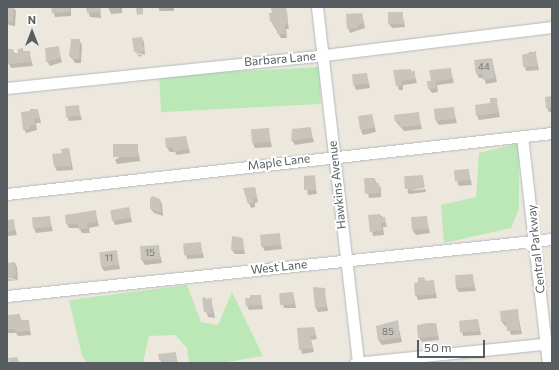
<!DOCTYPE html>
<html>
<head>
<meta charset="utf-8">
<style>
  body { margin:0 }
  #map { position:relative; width:559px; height:370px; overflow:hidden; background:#ede8de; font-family:Commissioner,sans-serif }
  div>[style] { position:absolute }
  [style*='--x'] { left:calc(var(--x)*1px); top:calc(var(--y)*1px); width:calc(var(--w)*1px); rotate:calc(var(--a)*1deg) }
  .green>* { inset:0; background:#bce8b7; transform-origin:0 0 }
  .shadow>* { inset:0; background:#0003; transform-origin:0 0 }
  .building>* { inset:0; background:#c9c5bd; transform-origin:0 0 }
  .roads { filter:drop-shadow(0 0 1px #b4b8bd) drop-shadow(0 0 1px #b4b8bd) }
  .minor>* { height:11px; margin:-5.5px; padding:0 5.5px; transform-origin:5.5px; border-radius:5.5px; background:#fff }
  span { translate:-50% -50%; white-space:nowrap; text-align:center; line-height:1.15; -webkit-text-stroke:4px #fff; paint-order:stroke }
  .number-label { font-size:10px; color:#747778 }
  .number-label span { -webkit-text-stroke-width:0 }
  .street-label { font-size:12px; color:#575d61 }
  .frame { position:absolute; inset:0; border:8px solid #575d61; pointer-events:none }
  .north { position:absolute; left:12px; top:12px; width:40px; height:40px; -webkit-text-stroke:3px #fff; paint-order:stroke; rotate:0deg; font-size:11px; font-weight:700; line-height:16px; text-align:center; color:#575d61 }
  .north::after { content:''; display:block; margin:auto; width:14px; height:18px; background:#575d61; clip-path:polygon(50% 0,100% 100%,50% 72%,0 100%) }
  .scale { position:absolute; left:417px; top:340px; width:68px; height:18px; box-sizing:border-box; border:2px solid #575d61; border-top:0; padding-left:5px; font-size:12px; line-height:14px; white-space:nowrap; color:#575d61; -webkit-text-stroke:3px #fff; paint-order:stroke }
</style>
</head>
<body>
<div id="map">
  <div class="green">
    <div style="left:319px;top:67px;width:37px;height:160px;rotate:87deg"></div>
    <div style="clip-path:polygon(519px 143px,519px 209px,511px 228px,444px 243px,441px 205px,476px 197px,479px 153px)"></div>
    <div style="clip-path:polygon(187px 285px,201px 322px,218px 325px,232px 292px,263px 356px,220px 363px,189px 363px,187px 348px,175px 335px,149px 336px,143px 363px,87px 363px,82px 356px,69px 300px)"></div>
  </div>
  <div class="shadow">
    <div style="clip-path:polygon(7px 7px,13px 7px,16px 11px,15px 26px,9px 25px,7px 22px)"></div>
    <div style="clip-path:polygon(52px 7px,71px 7px,71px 16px,55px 17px)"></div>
    <div style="clip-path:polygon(87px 7px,100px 7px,101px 18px,90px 17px)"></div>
    <div style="clip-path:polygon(108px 7px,122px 7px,122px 13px,111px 14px)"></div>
    <div style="left:159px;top:7px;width:15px;height:4px"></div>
    <div style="clip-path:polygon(285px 8px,289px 29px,286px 29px,287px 38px,281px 38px,271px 21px,272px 9px)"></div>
    <div style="clip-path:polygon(402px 13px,405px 27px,392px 28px,389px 24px)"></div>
    <div style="clip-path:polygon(362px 14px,365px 28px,350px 33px,348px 28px)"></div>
    <div style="clip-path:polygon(142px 38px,144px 42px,145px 55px,135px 52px)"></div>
    <div style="clip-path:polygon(79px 40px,82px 45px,81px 63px,75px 63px,70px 55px)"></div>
    <div style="clip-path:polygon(58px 47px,62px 62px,50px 66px,47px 61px)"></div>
    <div style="clip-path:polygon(13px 50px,15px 54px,19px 53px,19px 50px,29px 52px,33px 66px,11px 68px,9px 64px)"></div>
    <div style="clip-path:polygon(529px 52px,535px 52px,539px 70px,526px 71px,523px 56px,529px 55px)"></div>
    <div style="clip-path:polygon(136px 54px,142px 55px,141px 57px)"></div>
    <div style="clip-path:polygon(492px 59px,497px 82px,486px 84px,484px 78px,479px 78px,477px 74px)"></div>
    <div style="clip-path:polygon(450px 69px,454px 83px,437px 85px,438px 92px,432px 93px,429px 89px,432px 82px)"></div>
    <div style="clip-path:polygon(394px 71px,414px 72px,417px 83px,403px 85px,403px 90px,399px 90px)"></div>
    <div style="clip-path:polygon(367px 75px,370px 88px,356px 90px,354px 85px)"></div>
    <div style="clip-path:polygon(552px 97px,552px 112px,549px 112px,547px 108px)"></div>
    <div style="clip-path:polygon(496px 99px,500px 117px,479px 120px,477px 115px)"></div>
    <div style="clip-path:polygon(78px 106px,82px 120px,69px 121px,67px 116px)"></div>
    <div style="clip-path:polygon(453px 108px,457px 123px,439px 125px,436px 121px)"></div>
    <div style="clip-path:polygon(38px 110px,41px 123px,36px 123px,37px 130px,26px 133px,24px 129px)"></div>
    <div style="clip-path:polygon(418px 113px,422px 129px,404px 131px,396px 122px,395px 115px)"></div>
    <div style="clip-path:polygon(372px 115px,376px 132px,363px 135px,361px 131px)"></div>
    <div style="clip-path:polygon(310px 128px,314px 142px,295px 145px,292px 140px)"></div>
    <div style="clip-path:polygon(268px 129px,272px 147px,255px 148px,253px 144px)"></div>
    <div style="clip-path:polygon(186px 137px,190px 153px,177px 155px,175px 152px,170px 152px,167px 148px)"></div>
    <div style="clip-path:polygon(137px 145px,140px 161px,117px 164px,115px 160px)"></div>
    <div style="clip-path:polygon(69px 149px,73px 170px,57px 171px,55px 167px)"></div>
    <div style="clip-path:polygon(7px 160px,8px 175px,7px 175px)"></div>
    <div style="clip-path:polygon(468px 170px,472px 185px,459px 186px,457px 182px)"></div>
    <div style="left:314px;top:176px;width:18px;height:9px;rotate:81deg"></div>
    <div style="left:422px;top:176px;width:11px;height:17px;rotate:75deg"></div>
    <div style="clip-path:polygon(365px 179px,374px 179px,381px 188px,381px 197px,369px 198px)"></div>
    <div style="clip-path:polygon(255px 188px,258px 202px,255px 203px,255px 207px,251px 208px,249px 203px)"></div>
    <div style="clip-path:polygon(425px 189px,426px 192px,409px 194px,407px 191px)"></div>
    <div style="clip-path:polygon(160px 200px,162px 204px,163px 216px,154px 213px,151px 209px)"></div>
    <div style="clip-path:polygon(129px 208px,132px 222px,115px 225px,113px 220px)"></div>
    <div style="clip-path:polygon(95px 211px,99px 226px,89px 228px,90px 233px,82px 233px,79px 228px,69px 228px,67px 224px)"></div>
    <div style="clip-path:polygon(380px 215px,384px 218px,387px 227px,383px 227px,384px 235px,373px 236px,369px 216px)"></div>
    <div style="clip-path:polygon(49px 217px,53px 231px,36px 233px,34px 229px)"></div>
    <div style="clip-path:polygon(426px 217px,430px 233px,416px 235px,413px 231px)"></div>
    <div style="clip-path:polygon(7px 221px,13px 221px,17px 235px,7px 236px)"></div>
    <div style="clip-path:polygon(279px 234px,282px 249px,265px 251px,262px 246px)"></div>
    <div style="clip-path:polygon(242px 238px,245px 254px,235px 254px,232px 250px)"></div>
    <div style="clip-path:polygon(200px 243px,204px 258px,187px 259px,184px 244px)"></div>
    <div style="clip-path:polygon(158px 246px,162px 263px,145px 265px,142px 260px)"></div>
    <div style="clip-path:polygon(116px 251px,120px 269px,104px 271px,101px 266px)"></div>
    <div style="clip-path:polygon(15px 263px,17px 267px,18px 280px,7px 281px,7px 279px,18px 280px,7px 277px,7px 264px)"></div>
    <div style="clip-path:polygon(472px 275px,476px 291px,459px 292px,456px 288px)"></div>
    <div style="clip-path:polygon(424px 278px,426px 282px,433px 281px,437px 298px,418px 300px,416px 295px)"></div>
    <div style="clip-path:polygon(324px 289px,328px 311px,318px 312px,316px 308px)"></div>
    <div style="clip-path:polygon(293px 293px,296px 308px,284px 308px,280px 294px)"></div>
    <div style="clip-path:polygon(260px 296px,263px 309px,249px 310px,247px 306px)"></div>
    <div style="clip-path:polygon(203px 299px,211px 299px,215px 318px,208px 317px)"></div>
    <div style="clip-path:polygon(517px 310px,522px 334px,511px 335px,508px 326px,505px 326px,502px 322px,501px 312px)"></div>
    <div style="clip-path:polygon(19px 315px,22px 321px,28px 321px,31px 335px,18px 336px,16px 333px,8px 333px,7px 316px)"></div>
    <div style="clip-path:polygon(478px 320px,481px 335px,463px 336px,460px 322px)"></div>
    <div style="clip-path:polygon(397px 321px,402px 342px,382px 345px,379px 341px)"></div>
    <div style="clip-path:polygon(436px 324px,439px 340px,422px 342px,419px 338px)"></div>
    <div style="clip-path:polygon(314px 328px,317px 339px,311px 340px,314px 352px,302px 354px,298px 329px)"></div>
    <div style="clip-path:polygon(175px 353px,178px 363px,162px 363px,160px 360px)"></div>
    <div style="clip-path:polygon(74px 362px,75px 363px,62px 363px)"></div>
  </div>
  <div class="building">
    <div style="clip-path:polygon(7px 7px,14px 7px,13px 22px,7px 21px)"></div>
    <div style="clip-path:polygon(51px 7px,69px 7px,70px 12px,52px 13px)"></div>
    <div style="clip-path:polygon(86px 7px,100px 7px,101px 11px,95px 14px,95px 12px,87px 13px)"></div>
    <div style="clip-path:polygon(136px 7px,143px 7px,143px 14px,137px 15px)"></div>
    <div style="clip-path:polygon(286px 7px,288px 19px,287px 25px,285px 25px,285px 34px,277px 34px,277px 26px,273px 26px,272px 21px,270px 22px,269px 13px,272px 13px,271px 8px)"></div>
    <div style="left:388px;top:12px;width:15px;height:12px"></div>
    <div style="clip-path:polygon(362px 13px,363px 24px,357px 25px,358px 28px,347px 29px,346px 14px)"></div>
    <div style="clip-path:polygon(142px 37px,144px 51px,137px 54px,137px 52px,134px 52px,132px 38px)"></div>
    <div style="clip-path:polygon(71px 39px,80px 39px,79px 59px,72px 59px,69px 56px)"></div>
    <div style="clip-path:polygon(59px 46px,60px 58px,46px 62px,45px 48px)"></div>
    <div style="clip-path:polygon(23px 48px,23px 51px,30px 51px,31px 62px,8px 64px,7px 49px,13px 49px,13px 53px,18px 53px,18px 49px)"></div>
    <div style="clip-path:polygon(536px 51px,537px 66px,523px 67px,522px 55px)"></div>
    <div style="clip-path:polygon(492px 58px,495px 78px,483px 80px,482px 74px,476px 74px,474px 60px)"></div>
    <div style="clip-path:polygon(451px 68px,452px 79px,436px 81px,436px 88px,428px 89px,427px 81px,431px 81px,429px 70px)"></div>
    <div style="clip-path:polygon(411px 69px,411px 71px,415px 71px,415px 79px,401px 81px,402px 86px,396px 86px,393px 70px)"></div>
    <div style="left:367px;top:73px;width:11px;height:15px;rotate:85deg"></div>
    <div style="clip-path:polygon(552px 96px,552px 108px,546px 108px,545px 97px)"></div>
    <div style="clip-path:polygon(490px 98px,497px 98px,498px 113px,476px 116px,475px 105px,490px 103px)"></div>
    <div style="left:79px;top:105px;width:11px;height:14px;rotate:85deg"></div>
    <div style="left:454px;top:107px;width:12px;height:20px;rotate:85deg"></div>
    <div style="clip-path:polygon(30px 109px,38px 109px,39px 119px,34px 119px,35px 125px,30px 126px,30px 129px,23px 130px,21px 112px,30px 111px)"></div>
    <div style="clip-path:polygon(419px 112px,420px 125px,400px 127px,400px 122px,395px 122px,394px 115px)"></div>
    <div style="left:372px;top:114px;width:14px;height:14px;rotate:82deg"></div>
    <div style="clip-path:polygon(311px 127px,312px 138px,291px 141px,292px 129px)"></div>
    <div style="left:269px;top:128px;width:14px;height:18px;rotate:86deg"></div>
    <div style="clip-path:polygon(186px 136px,188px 149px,174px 152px,172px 148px,166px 148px,165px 138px)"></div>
    <div style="left:138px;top:144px;width:13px;height:25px;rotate:90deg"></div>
    <div style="clip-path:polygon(69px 148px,71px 166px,54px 167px,52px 154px,62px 153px,61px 149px)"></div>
    <div style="left:469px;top:169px;width:11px;height:15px;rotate:85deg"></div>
    <div style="clip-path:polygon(315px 175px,316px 190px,304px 190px,304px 176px)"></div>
    <div style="left:423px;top:175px;width:13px;height:19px;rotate:86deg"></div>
    <div style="clip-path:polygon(364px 178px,375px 178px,375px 183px,379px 183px,380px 193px,365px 194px)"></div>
    <div style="clip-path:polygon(255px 187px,257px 198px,253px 199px,254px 203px,248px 204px,243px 188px)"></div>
    <div style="clip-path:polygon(153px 196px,160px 199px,161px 212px,150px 209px,150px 198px)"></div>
    <div style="left:129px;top:207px;width:11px;height:19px;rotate:80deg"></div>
    <div style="clip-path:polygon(96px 210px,97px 222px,87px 223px,88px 228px,79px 230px,78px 224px,66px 224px,65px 215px)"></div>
    <div style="clip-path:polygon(380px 214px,381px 218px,385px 217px,386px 223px,381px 223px,382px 231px,370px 232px,368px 215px)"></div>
    <div style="left:50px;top:216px;width:11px;height:18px;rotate:85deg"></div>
    <div style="left:427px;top:216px;width:13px;height:16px;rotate:86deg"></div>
    <div style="clip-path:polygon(14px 219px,15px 231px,7px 232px,7px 220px)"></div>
    <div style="left:280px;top:233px;width:12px;height:20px;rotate:85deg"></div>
    <div style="clip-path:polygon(232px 236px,243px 238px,244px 250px,231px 250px)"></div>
    <div style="left:201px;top:242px;width:12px;height:18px;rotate:85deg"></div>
    <div style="left:159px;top:245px;width:14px;height:19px;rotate:86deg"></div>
    <div style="left:117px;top:250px;width:15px;height:18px;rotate:82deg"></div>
    <div style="clip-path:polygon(15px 262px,16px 276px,7px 279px,7px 263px)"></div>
    <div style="left:473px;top:274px;width:13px;height:18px;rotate:86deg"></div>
    <div style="clip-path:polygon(424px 277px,424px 281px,434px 280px,435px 294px,415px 296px,414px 283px,418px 282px,418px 278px)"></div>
    <div style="clip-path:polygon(313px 287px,325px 288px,326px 307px,315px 308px)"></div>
    <div style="left:293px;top:292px;width:12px;height:14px;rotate:85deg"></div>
    <div style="clip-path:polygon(250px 295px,261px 295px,262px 305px,246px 306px,245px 298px,250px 298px)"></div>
    <div style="clip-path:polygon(206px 297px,206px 299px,212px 298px,212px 314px,204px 312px,202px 298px)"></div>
    <div style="clip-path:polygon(518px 309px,520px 330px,507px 331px,506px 322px,501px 322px,500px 311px)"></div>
    <div style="clip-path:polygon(20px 314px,20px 320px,29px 320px,30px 331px,15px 332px,15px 329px,7px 329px,7px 315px)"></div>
    <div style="left:478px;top:319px;width:12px;height:19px;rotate:85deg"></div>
    <div style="clip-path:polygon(398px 320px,400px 338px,378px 341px,376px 326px)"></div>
    <div style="clip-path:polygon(427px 323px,436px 323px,438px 336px,418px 338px,417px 325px)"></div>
    <div style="clip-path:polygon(314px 327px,315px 335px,310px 336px,313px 348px,299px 350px,297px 328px)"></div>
    <div style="clip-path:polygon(176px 352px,177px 363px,159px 360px,158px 354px)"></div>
    <div style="clip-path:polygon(17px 357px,20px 363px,9px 363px,8px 358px)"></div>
  </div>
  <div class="roads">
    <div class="minor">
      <div style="--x:317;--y:7;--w:358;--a:83.4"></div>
      <div style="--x:7;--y:88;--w:319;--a:-5.9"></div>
      <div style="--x:324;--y:55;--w:230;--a:-7"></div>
      <div style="--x:522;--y:136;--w:228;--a:83.5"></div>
      <div style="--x:7;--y:194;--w:548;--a:-6.39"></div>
      <div style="--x:7;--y:296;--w:548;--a:-5.97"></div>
      <div style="--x:355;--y:363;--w:198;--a:-5.8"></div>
    </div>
  </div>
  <div class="number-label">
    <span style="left:484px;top:67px">44</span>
    <span style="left:150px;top:253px">15</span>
    <span style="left:109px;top:258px">11</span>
    <span style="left:388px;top:332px">85</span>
  </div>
  <div class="street-label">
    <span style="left:280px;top:59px;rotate:-5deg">Barbara Lane</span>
    <span style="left:279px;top:162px;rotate:-7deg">Maple Lane</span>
    <span style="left:337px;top:185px;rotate:-96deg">Hawkins Avenue</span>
    <span style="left:536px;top:249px;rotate:-96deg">Central Parkway</span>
    <span style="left:279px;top:267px;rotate:-6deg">West Lane</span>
  </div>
  <div class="frame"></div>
  <div class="north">N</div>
  <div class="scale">50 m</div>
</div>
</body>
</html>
